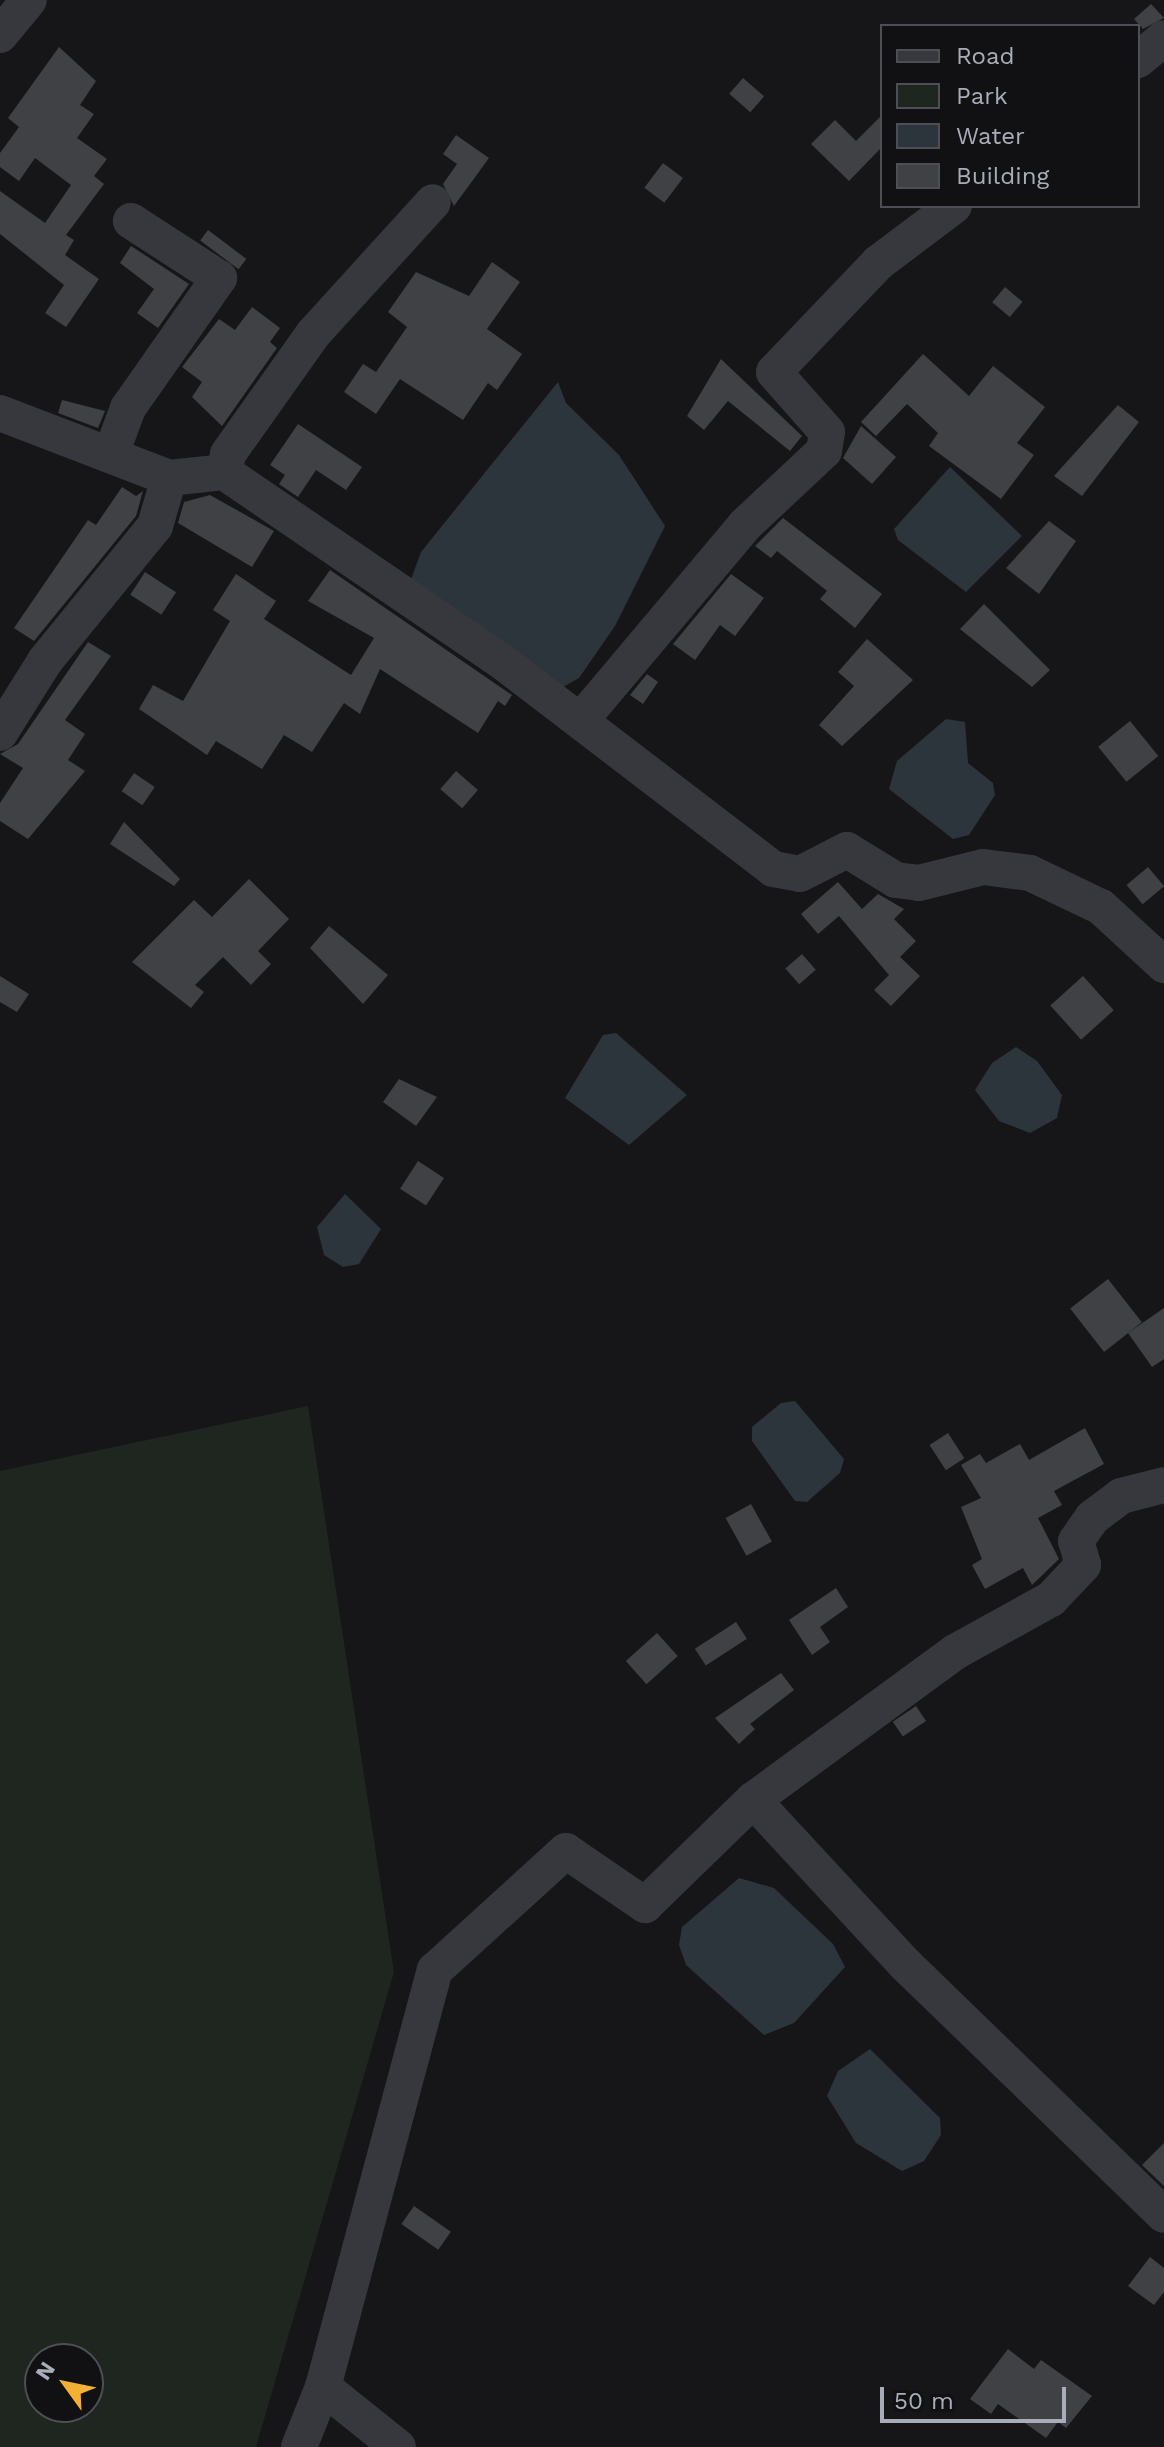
<!DOCTYPE html>
<html>
<head>
<meta charset="utf-8">
<style>
  body { margin:0 }
  #map { position:relative; width:1164px; height:2447px; overflow:hidden; background:#161618; font-family:"Work Sans",sans-serif }
  div>[style] { position:absolute }
  [style*='--x'] { left:calc(var(--x)*1px); top:calc(var(--y)*1px); width:calc(var(--w)*1px); rotate:calc(var(--a)*1deg) }
  .green>* { inset:0; background:#1e261f }
  .water>* { inset:0; background:#2c353c }
  .building>* { inset:0; background:#404145; transform-origin:0 0 }
  .minor>* { height:36px; margin:-18px; padding:0 18px; transform-origin:18px; border-radius:18px; background:#37383d }
  span { translate:-50% -50%; white-space:nowrap; text-align:center; line-height:1.15; -webkit-text-stroke:6px #111113; paint-order:stroke }
  .legend { position:absolute; left:880px; top:24px; width:260px; height:184px; box-sizing:border-box; background:#111113; border:2px solid #4d4f55; margin:0; padding:10px 14px; list-style:none; font-size:24px; color:#a8adb8 }
  .legend li { display:flex; align-items:center; gap:16px; height:40px }
  .legend b { width:40px; border:2px solid #4d4f55 }
  .north { position:absolute; left:24px; top:2343px; width:80px; height:80px; box-sizing:border-box; background:#111113; border:2px solid #4d4f55; border-radius:50%; rotate:303deg; font-size:22px; font-weight:700; line-height:32px; text-align:center; color:#a8adb8 }
  .north::after { content:''; display:block; margin:auto; width:28px; height:36px; background:#f2b134; clip-path:polygon(50% 0,100% 100%,50% 72%,0 100%) }
  .scale { position:absolute; left:880px; top:2387px; width:186px; height:36px; box-sizing:border-box; border:4px solid #a8adb8; border-top:0; padding-left:10px; font-size:24px; line-height:28px; white-space:nowrap; color:#a8adb8; -webkit-text-stroke:6px #111113; paint-order:stroke }
</style>
</head>
<body>
<div id="map">
  <div class="green">
    <div style="clip-path:polygon(evenodd,308px 1406px,394px 1972px,256px 2447px,0 2447px,0 1471px,308px 1406px,40px 2359px,88px 2359px,88px 2407px,40px 2407px,40px 2359px)"></div>
  </div>
  <div class="water">
    <div style="clip-path:polygon(558px 382px,566px 403px,619px 455px,665px 526px,615px 626px,579px 678px,563px 687px,410px 582px,421px 552px)"></div>
    <div style="clip-path:polygon(950px 467px,1022px 536px,966px 592px,898px 540px,894px 529px)"></div>
    <div style="clip-path:polygon(946px 719px,965px 722px,968px 763px,993px 783px,995px 795px,969px 835px,953px 839px,889px 789px,897px 761px)"></div>
    <div style="clip-path:polygon(616px 1033px,687px 1095px,629px 1145px,565px 1098px,603px 1035px)"></div>
    <div style="clip-path:polygon(1016px 1047px,1037px 1061px,1062px 1095px,1057px 1118px,1030px 1133px,999px 1121px,975px 1090px,992px 1063px)"></div>
    <div style="clip-path:polygon(345px 1194px,381px 1229px,359px 1264px,343px 1267px,324px 1255px,317px 1227px)"></div>
    <div style="clip-path:polygon(795px 1401px,844px 1459px,840px 1473px,807px 1502px,795px 1501px,752px 1441px,752px 1427px,781px 1403px)"></div>
    <div style="clip-path:polygon(739px 1878px,774px 1888px,833px 1944px,845px 1967px,794px 2023px,764px 2035px,686px 1965px,679px 1945px,682px 1927px)"></div>
    <div style="clip-path:polygon(870px 2049px,940px 2118px,941px 2135px,924px 2161px,902px 2171px,856px 2143px,827px 2096px,838px 2071px)"></div>
  </div>
  <div class="building">
    <div style="clip-path:polygon(1151px 4px,1164px 18px,1143px 29px,1134px 19px)"></div>
    <div style="clip-path:polygon(59px 47px,96px 81px,80px 105px,94px 114px,77px 138px,107px 159px,94px 176px,104px 184px,66px 235px,74px 240px,65px 255px,99px 279px,66px 327px,45px 313px,64px 285px,0 234px,0 191px,45px 223px,71px 185px,35px 158px,19px 181px,0 167px,0 153px,19px 127px,8px 118px)"></div>
    <div style="left:743px;top:78px;width:28px;height:21px;rotate:41deg"></div>
    <div style="clip-path:polygon(882px 115px,882px 147px,849px 181px,811px 144px,835px 120px,856px 141px)"></div>
    <div style="clip-path:polygon(456px 135px,489px 158px,454px 206px,443px 184px,457px 164px,443px 154px)"></div>
    <div style="left:663px;top:163px;width:25px;height:31px;rotate:37deg"></div>
    <div style="left:208px;top:230px;width:48px;height:13px;rotate:37deg"></div>
    <div style="clip-path:polygon(131px 246px,189px 284px,158px 328px,137px 313px,154px 289px,120px 263px)"></div>
    <div style="clip-path:polygon(492px 262px,520px 282px,487px 329px,522px 354px,497px 390px,488px 383px,463px 420px,400px 379px,376px 414px,344px 392px,363px 364px,376px 372px,407px 327px,388px 312px,416px 272px,469px 296px)"></div>
    <div style="left:1005px;top:287px;width:23px;height:20px;rotate:40deg"></div>
    <div style="clip-path:polygon(252px 307px,280px 328px,270px 342px,277px 348px,222px 426px,192px 397px,202px 382px,182px 367px,219px 319px,235px 330px)"></div>
    <div style="clip-path:polygon(923px 354px,969px 396px,993px 366px,1045px 407px,1017px 443px,1034px 455px,1001px 499px,929px 446px,938px 433px,907px 404px,876px 436px,861px 422px)"></div>
    <div style="clip-path:polygon(721px 359px,802px 436px,790px 451px,728px 401px,704px 430px,687px 416px)"></div>
    <div style="clip-path:polygon(62px 400px,105px 411px,98px 428px,58px 413px)"></div>
    <div style="clip-path:polygon(1118px 405px,1139px 422px,1082px 496px,1054px 476px)"></div>
    <div style="clip-path:polygon(298px 424px,362px 467px,346px 490px,316px 470px,298px 497px,279px 484px,285px 475px,270px 465px)"></div>
    <div style="clip-path:polygon(861px 426px,896px 457px,872px 484px,843px 458px)"></div>
    <div style="clip-path:polygon(122px 487px,136px 496px,143px 491px,136px 516px,34px 641px,14px 628px,88px 520px,96px 525px)"></div>
    <div style="clip-path:polygon(210px 495px,274px 531px,252px 567px,178px 523px,184px 502px)"></div>
    <div style="clip-path:polygon(783px 518px,882px 594px,855px 628px,820px 599px,827px 591px,777px 551px,771px 558px,755px 546px)"></div>
    <div style="clip-path:polygon(1049px 521px,1076px 541px,1039px 594px,1006px 568px)"></div>
    <div style="clip-path:polygon(330px 570px,512px 695px,505px 706px,498px 701px,478px 733px,380px 669px,360px 714px,344px 703px,312px 752px,284px 735px,262px 769px,216px 741px,207px 755px,139px 709px,153px 685px,183px 701px,230px 621px,213px 610px,236px 574px,276px 601px,264px 619px,351px 675px,374px 638px,308px 601px)"></div>
    <div style="left:145px;top:572px;width:37px;height:27px;rotate:33deg"></div>
    <div style="clip-path:polygon(731px 574px,764px 598px,735px 636px,720px 625px,695px 660px,673px 644px)"></div>
    <div style="clip-path:polygon(984px 604px,1050px 670px,1032px 687px,960px 629px)"></div>
    <div style="clip-path:polygon(867px 639px,913px 680px,842px 746px,819px 725px,854px 686px,838px 672px)"></div>
    <div style="clip-path:polygon(88px 642px,111px 656px,65px 720px,85px 734px,68px 760px,85px 771px,28px 839px,0 821px,0 803px,23px 768px,0 754px,18px 744px)"></div>
    <div style="clip-path:polygon(647px 674px,658px 682px,643px 704px,630px 695px)"></div>
    <div style="left:1130px;top:721px;width:45px;height:41px;rotate:51deg"></div>
    <div style="left:456px;top:771px;width:29px;height:24px;rotate:41deg"></div>
    <div style="left:134px;top:773px;width:25px;height:22px;rotate:34deg"></div>
    <div style="clip-path:polygon(124px 822px,180px 879px,174px 886px,110px 844px)"></div>
    <div style="left:1148px;top:867px;width:25px;height:28px;rotate:50deg"></div>
    <div style="clip-path:polygon(249px 879px,289px 919px,258px 951px,271px 964px,251px 985px,223px 957px,195px 985px,204px 992px,191px 1008px,132px 962px,194px 900px,212px 917px)"></div>
    <div style="clip-path:polygon(838px 882px,862px 909px,878px 894px,904px 909px,894px 919px,916px 941px,900px 957px,920px 976px,891px 1006px,874px 990px,889px 975px,839px 916px,818px 934px,801px 914px)"></div>
    <div style="clip-path:polygon(329px 926px,388px 975px,363px 1004px,310px 948px)"></div>
    <div style="left:802px;top:954px;width:21px;height:22px;rotate:49deg"></div>
    <div style="clip-path:polygon(0 976px,29px 994px,17px 1012px,0 1002px)"></div>
    <div style="left:1083px;top:976px;width:46px;height:44px;rotate:48deg"></div>
    <div style="clip-path:polygon(399px 1079px,437px 1097px,416px 1126px,383px 1102px)"></div>
    <div style="left:418px;top:1161px;width:31px;height:33px;rotate:33deg"></div>
    <div style="left:1108px;top:1279px;width:55px;height:48px;rotate:52deg"></div>
    <div style="clip-path:polygon(1164px 1308px,1164px 1359px,1152px 1367px,1128px 1333px)"></div>
    <div style="clip-path:polygon(1085px 1428px,1104px 1464px,1054px 1491px,1062px 1505px,1038px 1518px,1059px 1559px,1032px 1585px,1023px 1568px,985px 1589px,972px 1565px,982px 1559px,961px 1507px,981px 1498px,961px 1465px,980px 1454px,986px 1463px,1020px 1444px,1029px 1460px)"></div>
    <div style="left:948px;top:1433px;width:30px;height:22px;rotate:57deg"></div>
    <div style="left:751px;top:1504px;width:43px;height:29px;rotate:61deg"></div>
    <div style="clip-path:polygon(836px 1588px,848px 1607px,820px 1627px,830px 1642px,812px 1655px,789px 1620px)"></div>
    <div style="left:736px;top:1622px;width:20px;height:49px;rotate:57deg"></div>
    <div style="left:657px;top:1633px;width:31px;height:42px;rotate:48deg"></div>
    <div style="clip-path:polygon(781px 1673px,794px 1690px,750px 1724px,755px 1729px,739px 1744px,715px 1718px)"></div>
    <div style="left:916px;top:1706px;width:18px;height:28px;rotate:56deg"></div>
    <div style="clip-path:polygon(1164px 2143px,1164px 2186px,1142px 2165px)"></div>
    <div style="left:414px;top:2206px;width:45px;height:22px;rotate:35deg"></div>
    <div style="clip-path:polygon(1150px 2257px,1164px 2268px,1164px 2292px,1154px 2305px,1128px 2286px)"></div>
    <div style="clip-path:polygon(1008px 2349px,1034px 2369px,1041px 2360px,1092px 2396px,1066px 2428px,1058px 2422px,1046px 2438px,998px 2404px,991px 2414px,970px 2399px)"></div>
  </div>
  <div class="minor">
    <div style="--x:0;--y:35;--w:45;--a:-50.4"></div>
    <div style="--x:1138;--y:60;--w:34;--a:-40"></div>
    <div style="--x:0;--y:413;--w:181;--a:21"></div>
    <div style="--x:169;--y:478;--w:50;--a:106.3"></div>
    <div style="--x:155;--y:526;--w:174;--a:129.2"></div>
    <div style="--x:45;--y:661;--w:85;--a:122"></div>
    <div style="--x:111;--y:454;--w:49;--a:-69.7"></div>
    <div style="--x:128;--y:408;--w:159;--a:-55"></div>
    <div style="--x:219;--y:278;--w:105;--a:-147.1"></div>
    <div style="--x:224;--y:472;--w:18;--a:-77"></div>
    <div style="--x:228;--y:454;--w:147;--a:-54.7"></div>
    <div style="--x:313;--y:334;--w:178;--a:-47.7"></div>
    <div style="--x:169;--y:478;--w:55;--a:-6.2"></div>
    <div style="--x:224;--y:472;--w:334;--a:34.3"></div>
    <div style="--x:500;--y:660;--w:344;--a:37.4"></div>
    <div style="--x:773;--y:869;--w:27;--a:10"></div>
    <div style="--x:800;--y:874;--w:53;--a:-27.1"></div>
    <div style="--x:847;--y:850;--w:57;--a:31.5"></div>
    <div style="--x:896;--y:880;--w:23;--a:7"></div>
    <div style="--x:919;--y:883;--w:66;--a:-14"></div>
    <div style="--x:983;--y:867;--w:47;--a:7.3"></div>
    <div style="--x:1030;--y:873;--w:79;--a:25.6"></div>
    <div style="--x:1101;--y:907;--w:86;--a:42.6"></div>
    <div style="--x:581;--y:720;--w:255;--a:-49.9"></div>
    <div style="--x:745;--y:525;--w:108;--a:-43.1"></div>
    <div style="--x:824;--y:451;--w:19;--a:-81"></div>
    <div style="--x:827;--y:432;--w:80;--a:-131.5"></div>
    <div style="--x:774;--y:372;--w:151;--a:-46.3"></div>
    <div style="--x:878;--y:263;--w:95;--a:-36.9"></div>
    <div style="--x:753;--y:1800;--w:250;--a:-36.2"></div>
    <div style="--x:955;--y:1652;--w:110;--a:-28.9"></div>
    <div style="--x:1051;--y:1599;--w:47;--a:-46.7"></div>
    <div style="--x:1083;--y:1565;--w:25;--a:-106"></div>
    <div style="--x:1076;--y:1541;--w:28;--a:-55"></div>
    <div style="--x:1092;--y:1518;--w:36;--a:-37"></div>
    <div style="--x:1121;--y:1496;--w:44;--a:-14.3"></div>
    <div style="--x:323;--y:2387;--w:432;--a:-75"></div>
    <div style="--x:435;--y:1970;--w:177;--a:-42.3"></div>
    <div style="--x:566;--y:1851;--w:96;--a:34.4"></div>
    <div style="--x:645;--y:1905;--w:151;--a:-44.2"></div>
    <div style="--x:753;--y:1800;--w:225;--a:47.2"></div>
    <div style="--x:906;--y:1965;--w:359;--a:44.1"></div>
    <div style="--x:299;--y:2447;--w:65;--a:-68.2"></div>
    <div style="--x:323;--y:2387;--w:96;--a:38.7"></div>
  </div>
  <ul class="legend">
  <li><b style="height:10px;background:#37383d"></b>Road</li>
  <li><b style="height:22px;background:#1e261f"></b>Park</li>
  <li><b style="height:22px;background:#2c353c"></b>Water</li>
  <li><b style="height:22px;background:#404145"></b>Building</li>
  </ul>
  <div class="north">N</div>
  <div class="scale">50 m</div>
</div>
</body>
</html>
